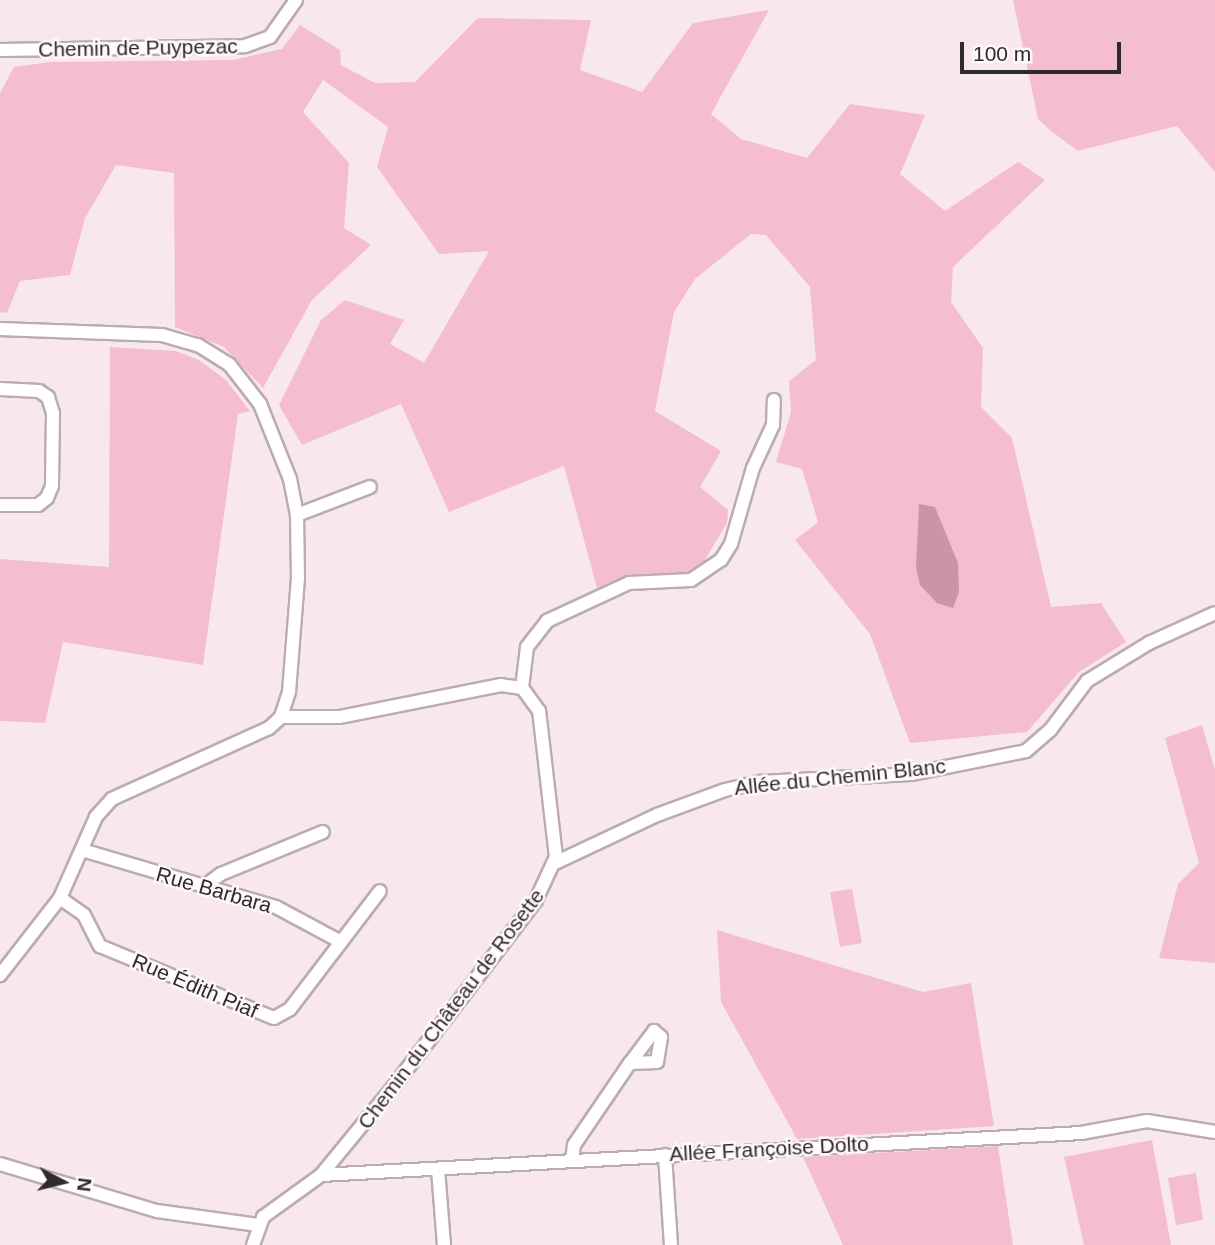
<!DOCTYPE html>
<meta charset="utf-8">
<style>
body{margin:0}
#map{position:relative;width:1215px;height:1245px;overflow:hidden;background:#f8e8ed;font-family:Helvetica,sans-serif}
div>[style]{position:absolute}
.green>*{inset:0;background:#f4bdd1}
.water>*{inset:0;background:#ca95a8}
.roads{filter:drop-shadow(2px 0 #bbacb1) drop-shadow(-2px 0 #bbacb1) drop-shadow(0 2px #bbacb1) drop-shadow(0 -2px #bbacb1)}
.minor>*{height:12px;margin:-6px;padding:0 6px;transform-origin:6px;border-radius:6px;background:#fff}
span{translate:-50% -50%;white-space:nowrap;text-align:center;line-height:1.15;-webkit-text-stroke:5px #fff8fa;paint-order:stroke}
.street-label{font-size:21px;color:#2f2a2b}
.north{position:absolute;left:28px;top:1147px;width:70px;height:70px;-webkit-text-stroke:5px #fff8fa;paint-order:stroke;rotate:97deg;font-size:19px;font-weight:700;line-height:28px;text-align:center;color:#2f2a2b}
.north::after{content:'';display:block;margin:auto;width:24px;height:32px;background:#2f2a2b;clip-path:polygon(50% 0,100% 100%,50% 72%,0 100%)}
.scale{position:absolute;left:960px;top:42px;width:161px;height:32px;box-sizing:border-box;border:4px solid #2f2a2b;border-top:0;padding-left:9px;font-size:21px;line-height:24px;white-space:nowrap;color:#2f2a2b;-webkit-text-stroke:5px #fff8fa;paint-order:stroke}
</style>
<div id="map">
<div class="green">
<i style="clip-path:polygon(1013px 0,1215px 0,1215px 172px,1177px 126px,1078px 151px,1051px 131px,1038px 119px)"></i>
<i style="clip-path:polygon(769px 10px,711px 114px,741px 139px,807px 158px,850px 104px,925px 115px,900px 174px,945px 211px,1018px 162px,1045px 180px,953px 267px,951px 302px,983px 348px,981px 407px,1012px 438px,1051px 607px,1101px 603px,1126px 642px,1079px 672px,1027px 732px,910px 743px,870px 634px,795px 540px,818px 522px,802px 469px,776px 462px,791px 412px,789px 381px,816px 360px,810px 287px,766px 235px,751px 234px,695px 279px,674px 312px,655px 411px,721px 451px,700px 487px,728px 510px,727px 523px,702px 565px,692px 572px,629px 575px,597px 588px,564px 466px,449px 512px,401px 404px,302px 445px,279px 405px,321px 320px,345px 300px,404px 320px,390px 344px,424px 363px,489px 251px,439px 254px,377px 167px,388px 127px,323px 80px,303px 112px,349px 163px,344px 228px,371px 245px,312px 300px,263px 388px,224px 347px,175px 327px,174px 173px,116px 165px,85px 218px,70px 275px,20px 281px,7px 313px,0 312px,0 93px,14px 67px,50px 62px,233px 60px,282px 49px,300px 25px,340px 50px,341px 65px,375px 83px,415px 82px,478px 18px,591px 20px,580px 70px,642px 92px,693px 23px)"></i>
<i style="clip-path:polygon(110px 347px,176px 351px,199px 360px,226px 380px,250px 411px,238px 414px,203px 665px,63px 642px,45px 723px,0 721px,0 559px,109px 567px)"></i>
<i style="clip-path:polygon(1202px 725px,1215px 770px,1215px 963px,1159px 958px,1178px 884px,1199px 863px,1165px 738px)"></i>
<i style="clip-path:polygon(852px 889px,862px 943px,840px 947px,830px 892px)"></i>
<i style="clip-path:polygon(717px 930px,923px 992px,971px 983px,994px 1126px,797px 1139px,721px 1002px)"></i>
<i style="clip-path:polygon(1152px 1140px,1171px 1245px,1084px 1245px,1064px 1157px)"></i>
<i style="clip-path:polygon(998px 1146px,1013px 1245px,843px 1245px,803px 1157px)"></i>
<i style="clip-path:polygon(1196px 1173px,1203px 1220px,1176px 1225px,1168px 1178px)"></i>
</div>
<div class="water">
<i style="clip-path:polygon(919px 504px,935px 507px,958px 563px,959px 592px,953px 608px,937px 603px,920px 585px,916px 568px)"></i>
</div>
<div class="roads">
<div class="minor">
<i style="left:0;top:50px;width:245px;rotate:-0.9deg"></i>
<i style="left:245px;top:46px;width:27px;rotate:-20deg"></i>
<i style="left:270px;top:37px;width:45px;rotate:-54.9deg"></i>
<i style="left:0;top:329px;width:162px;rotate:2.1deg"></i>
<i style="left:162px;top:335px;width:37px;rotate:16deg"></i>
<i style="left:198px;top:345px;width:36px;rotate:32deg"></i>
<i style="left:229px;top:364px;width:51px;rotate:52.2deg"></i>
<i style="left:260px;top:404px;width:81px;rotate:68.2deg"></i>
<i style="left:290px;top:479px;width:37px;rotate:79deg"></i>
<i style="left:297px;top:515px;width:63px;rotate:89.1deg"></i>
<i style="left:298px;top:578px;width:114px;rotate:94.5deg"></i>
<i style="left:289px;top:692px;width:26px;rotate:108deg"></i>
<i style="left:281px;top:717px;width:16px;rotate:137deg"></i>
<i style="left:269px;top:728px;width:172px;rotate:155.7deg"></i>
<i style="left:112px;top:799px;width:24px;rotate:132deg"></i>
<i style="left:96px;top:817px;width:89px;rotate:114deg"></i>
<i style="left:60px;top:898px;width:98px;rotate:127.9deg"></i>
<i style="left:0;top:389px;width:39px;rotate:3deg"></i>
<i style="left:39px;top:391px;width:11px;rotate:34deg"></i>
<i style="left:48px;top:397px;width:17px;rotate:73deg"></i>
<i style="left:53px;top:413px;width:73px;rotate:90.8deg"></i>
<i style="left:52px;top:486px;width:13px;rotate:113deg"></i>
<i style="left:47px;top:498px;width:11px;rotate:142deg"></i>
<i style="left:38px;top:505px;width:38px;rotate:180deg"></i>
<i style="left:297px;top:515px;width:78px;rotate:-21deg"></i>
<i style="left:522px;top:688px;width:41px;rotate:-83deg"></i>
<i style="left:527px;top:647px;width:33px;rotate:-52deg"></i>
<i style="left:547px;top:621px;width:90px;rotate:-24.9deg"></i>
<i style="left:629px;top:583px;width:62px;rotate:-2.8deg"></i>
<i style="left:691px;top:580px;width:36px;rotate:-34deg"></i>
<i style="left:721px;top:560px;width:19px;rotate:-58deg"></i>
<i style="left:731px;top:544px;width:79px;rotate:-73.9deg"></i>
<i style="left:753px;top:468px;width:47px;rotate:-65.1deg"></i>
<i style="left:773px;top:425px;width:25px;rotate:-88deg"></i>
<i style="left:82px;top:850px;width:202px;rotate:16.4deg"></i>
<i style="left:276px;top:907px;width:74px;rotate:28.3deg"></i>
<i style="left:555px;top:863px;width:113px;rotate:-25.2deg"></i>
<i style="left:657px;top:815px;width:72px;rotate:-20.2deg"></i>
<i style="left:725px;top:790px;width:37px;rotate:-13deg"></i>
<i style="left:761px;top:782px;width:150px;rotate:-3.1deg"></i>
<i style="left:911px;top:774px;width:117px;rotate:-11.3deg"></i>
<i style="left:1026px;top:751px;width:33px;rotate:-41deg"></i>
<i style="left:1051px;top:729px;width:60px;rotate:-53.1deg"></i>
<i style="left:1087px;top:681px;width:73px;rotate:-31.5deg"></i>
<i style="left:1149px;top:643px;width:72px;rotate:-24.4deg"></i>
<i style="left:203px;top:887px;width:22px;rotate:-36deg"></i>
<i style="left:221px;top:874px;width:110px;rotate:-22.4deg"></i>
<i style="left:60px;top:898px;width:29px;rotate:35deg"></i>
<i style="left:84px;top:915px;width:35px;rotate:63deg"></i>
<i style="left:100px;top:946px;width:188px;rotate:22.5deg"></i>
<i style="left:274px;top:1018px;width:18px;rotate:-29deg"></i>
<i style="left:290px;top:1009px;width:148px;rotate:-52.7deg"></i>
<i style="left:665px;top:1155px;width:90px;rotate:86.2deg"></i>
<i style="left:572px;top:1161px;width:16px;rotate:-83deg"></i>
<i style="left:574px;top:1145px;width:99px;rotate:-55.7deg"></i>
<i style="left:630px;top:1063px;width:40px;rotate:-53deg"></i>
<i style="left:654px;top:1031px;width:9px;rotate:41deg"></i>
<i style="left:661px;top:1037px;width:25px;rotate:99deg"></i>
<i style="left:657px;top:1062px;width:27px;rotate:178deg"></i>
<i style="left:0;top:1164px;width:164px;rotate:16.7deg"></i>
<i style="left:157px;top:1211px;width:102px;rotate:7.9deg"></i>
<i style="left:438px;top:1169px;width:76px;rotate:85.5deg"></i>
<i style="left:321px;top:1175px;width:761px;rotate:-3.16deg"></i>
<i style="left:1081px;top:1133px;width:67px;rotate:-10.3deg"></i>
<i style="left:1147px;top:1121px;width:69px;rotate:9.2deg"></i>
<i style="left:253px;top:1245px;width:30px;rotate:-70deg"></i>
<i style="left:263px;top:1217px;width:72px;rotate:-35.9deg"></i>
<i style="left:321px;top:1175px;width:115px;rotate:-50.6deg"></i>
<i style="left:394px;top:1086px;width:234px;rotate:-52.6deg"></i>
<i style="left:536px;top:900px;width:47px;rotate:-65.1deg"></i>
<i style="left:556px;top:857px;width:147px;rotate:-96.6deg"></i>
<i style="left:539px;top:711px;width:29px;rotate:-126deg"></i>
<i style="left:522px;top:688px;width:21px;rotate:-172deg"></i>
<i style="left:501px;top:685px;width:165px;rotate:168.8deg"></i>
<i style="left:339px;top:717px;width:58px;rotate:180deg"></i>
</div>
</div>
<div class="street-label">
<span style="left:138px;top:48px;rotate:-1deg">Chemin de Puypezac</span>
<span style="left:840px;top:777px;rotate:-6deg">Allée du Chemin Blanc</span>
<span style="left:214px;top:890px;rotate:16deg">Rue Barbara</span>
<span style="left:195px;top:986px;rotate:23deg">Rue Édith Piaf</span>
<span style="left:451px;top:1009px;rotate:-53deg">Chemin du Château de Rosette</span>
<span style="left:769px;top:1149px;rotate:-3deg">Allée Françoise Dolto</span>
</div>
<div class="north">N</div>
<div class="scale">100 m</div>
</div>
